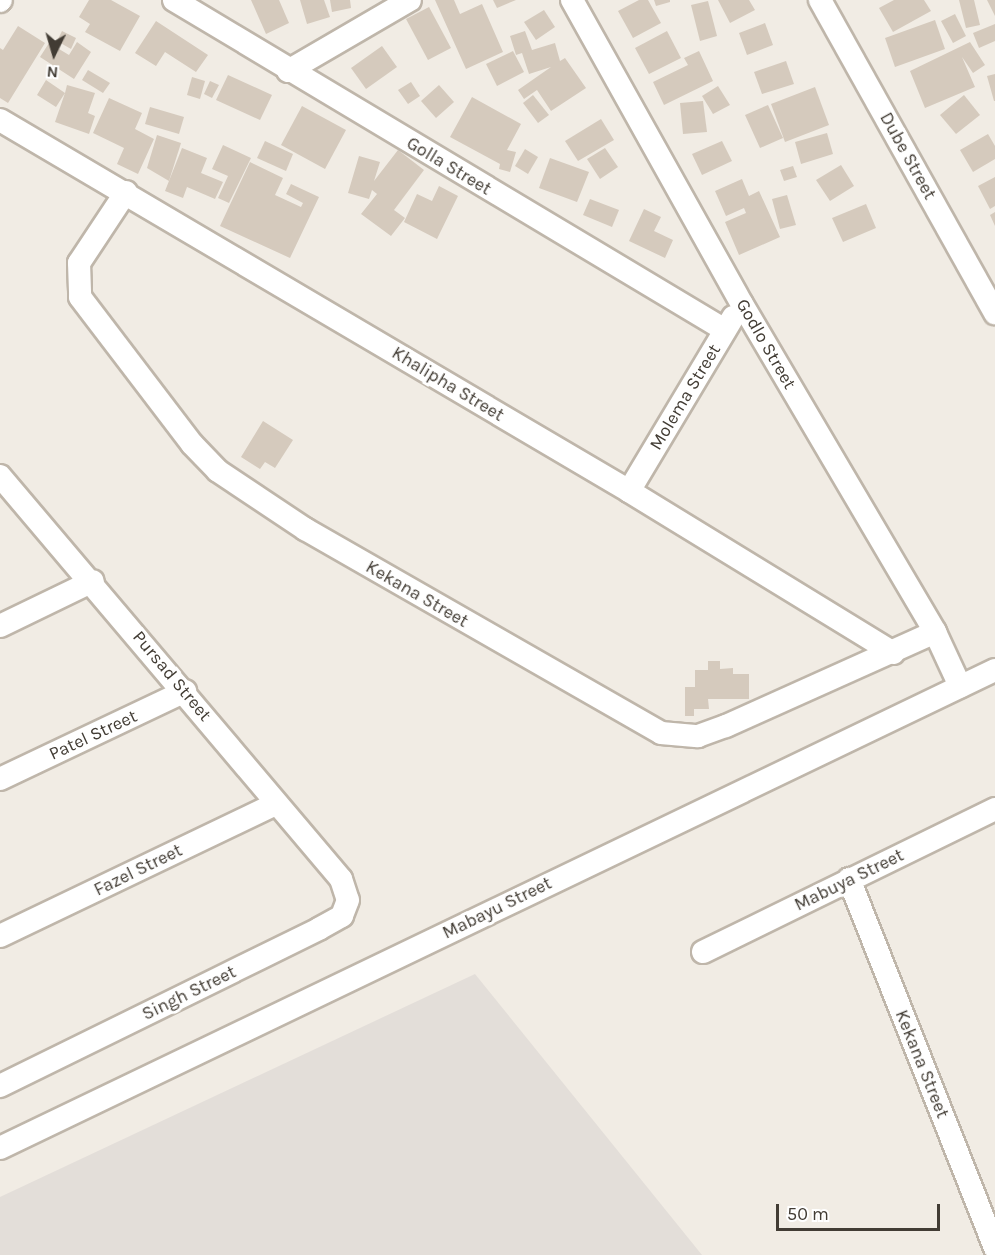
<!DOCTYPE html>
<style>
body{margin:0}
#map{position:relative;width:995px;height:1255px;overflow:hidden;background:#f1ece4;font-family:Karla,sans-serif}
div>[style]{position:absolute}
.industrial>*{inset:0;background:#e3ded9}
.building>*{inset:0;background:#d5cabd}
.roads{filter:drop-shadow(2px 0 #bfb6aa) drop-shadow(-2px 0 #bfb6aa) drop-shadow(0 2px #bfb6aa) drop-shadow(0 -2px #bfb6aa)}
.minor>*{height:22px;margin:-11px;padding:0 11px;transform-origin:11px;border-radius:11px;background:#fff}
span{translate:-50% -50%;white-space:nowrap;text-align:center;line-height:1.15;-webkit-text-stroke:6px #fff;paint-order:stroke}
.street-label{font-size:18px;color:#423c34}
.north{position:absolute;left:24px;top:24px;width:60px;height:60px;-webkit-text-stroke:4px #fff;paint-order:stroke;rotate:185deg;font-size:16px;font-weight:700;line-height:24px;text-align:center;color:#423c34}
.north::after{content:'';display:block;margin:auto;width:21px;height:27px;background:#423c34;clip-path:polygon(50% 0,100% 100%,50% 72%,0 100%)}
.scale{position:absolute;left:776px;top:1204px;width:164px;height:27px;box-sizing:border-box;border:3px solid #423c34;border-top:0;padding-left:8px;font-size:18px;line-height:21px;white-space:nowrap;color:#423c34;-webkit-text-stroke:4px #fff;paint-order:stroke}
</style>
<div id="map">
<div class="industrial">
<i style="clip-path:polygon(475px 974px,702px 1255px,0 1255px,0 1197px)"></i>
</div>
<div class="building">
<i style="clip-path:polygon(89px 0,111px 0,140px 16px,120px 51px,85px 32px,90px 24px,79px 17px)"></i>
<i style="clip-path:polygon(251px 0,279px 0,289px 23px,266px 34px)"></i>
<i style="clip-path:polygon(300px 0,324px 0,330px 17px,307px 24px)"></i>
<i style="clip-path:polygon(330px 0,350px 0,351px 8px,332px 12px)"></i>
<i style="clip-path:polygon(435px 0,454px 0,460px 14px,482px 4px,503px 52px,466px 69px)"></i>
<i style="clip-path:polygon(493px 0,516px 0,497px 8px)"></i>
<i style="clip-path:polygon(639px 0,648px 0,661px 23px,633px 38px,618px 11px)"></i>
<i style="clip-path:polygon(654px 0,670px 0,670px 2px,656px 6px)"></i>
<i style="clip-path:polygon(718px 0,749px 0,755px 10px,730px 23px)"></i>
<i style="clip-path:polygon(894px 0,924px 0,931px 11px,893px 32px,879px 8px)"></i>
<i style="clip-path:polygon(959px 0,974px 0,980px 25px,966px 28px)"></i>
<i style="clip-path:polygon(987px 0,995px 0,995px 16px)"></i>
<i style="clip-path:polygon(708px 1px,717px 36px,700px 41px,691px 5px)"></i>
<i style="clip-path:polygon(429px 7px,451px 48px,428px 60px,406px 19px)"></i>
<i style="clip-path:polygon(544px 10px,555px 27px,536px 40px,524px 22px)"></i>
<i style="clip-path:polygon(955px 14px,966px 36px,953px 43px,941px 21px)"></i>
<i style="clip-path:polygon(935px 20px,945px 49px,895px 67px,885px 38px)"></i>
<i style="clip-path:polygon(156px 21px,208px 55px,196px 72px,165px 52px,156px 66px,135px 53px)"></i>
<i style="clip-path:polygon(765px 23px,773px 45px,747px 55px,739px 33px)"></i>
<i style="clip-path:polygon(995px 24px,995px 41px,979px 48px,973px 33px)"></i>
<i style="clip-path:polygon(18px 26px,45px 43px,8px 103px,0 98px,0 48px,3px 50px)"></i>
<i style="clip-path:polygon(62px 31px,76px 38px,71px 49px,57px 41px)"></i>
<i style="clip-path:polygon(525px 31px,532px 50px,555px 43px,560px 61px,565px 58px,586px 88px,551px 111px,537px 90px,524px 99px,518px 90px,551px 67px,529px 74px,522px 53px,516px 55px,510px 36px)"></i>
<i style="clip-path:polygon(667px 31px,681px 58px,649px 74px,635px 48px)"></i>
<i style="clip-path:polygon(77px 42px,91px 52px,74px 79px,40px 57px,49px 43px,69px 55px)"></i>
<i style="clip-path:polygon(970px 42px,985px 65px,973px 73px,962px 57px,975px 87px,925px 108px,910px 71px)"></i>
<i style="clip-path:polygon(382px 46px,397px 67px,366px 89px,351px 68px)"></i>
<i style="clip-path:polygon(513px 51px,524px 72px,497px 86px,486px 64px)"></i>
<i style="clip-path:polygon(699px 51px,713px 81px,664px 105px,653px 82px,688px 65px,684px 58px)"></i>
<i style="clip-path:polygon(786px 61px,794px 84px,762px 94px,754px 72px)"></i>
<i style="clip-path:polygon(88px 70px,110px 83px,103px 93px,82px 80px)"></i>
<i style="clip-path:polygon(995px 74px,995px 101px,994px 101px,987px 76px)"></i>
<i style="clip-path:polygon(228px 75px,272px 95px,260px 120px,216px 100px)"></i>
<i style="clip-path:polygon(192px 77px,205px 81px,200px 99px,187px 95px)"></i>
<i style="clip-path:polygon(46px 80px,65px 93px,67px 85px,95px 93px,88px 113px,95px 116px,89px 134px,55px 122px,65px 93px,56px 107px,37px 95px)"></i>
<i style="clip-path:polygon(210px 81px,219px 85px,212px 98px,204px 94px)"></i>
<i style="clip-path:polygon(411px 82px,420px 96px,408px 104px,398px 90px)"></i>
<i style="clip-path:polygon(439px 85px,454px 102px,436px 118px,421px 101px)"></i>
<i style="clip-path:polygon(718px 86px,730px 105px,713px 114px,702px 96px)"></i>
<i style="clip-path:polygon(815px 87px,829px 125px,785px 142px,771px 104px)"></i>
<i style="clip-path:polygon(533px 95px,549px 115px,538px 123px,523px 103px)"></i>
<i style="clip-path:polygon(964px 95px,980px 115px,956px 134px,940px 115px)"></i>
<i style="clip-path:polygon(472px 97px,521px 124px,507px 150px,516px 152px,510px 172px,499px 169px,500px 164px,450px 137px)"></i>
<i style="clip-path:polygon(109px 98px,142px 113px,135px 129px,154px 139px,138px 174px,117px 164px,124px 148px,93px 133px)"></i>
<i style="clip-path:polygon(703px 101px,707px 132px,683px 134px,680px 103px)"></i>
<i style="clip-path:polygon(768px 105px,783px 138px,760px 148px,745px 115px)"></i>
<i style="clip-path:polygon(302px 106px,346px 130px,325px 169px,281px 145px)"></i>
<i style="clip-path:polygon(150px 107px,184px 117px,179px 134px,145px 124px)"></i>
<i style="clip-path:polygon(601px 119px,614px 140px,578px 161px,565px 141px)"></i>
<i style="clip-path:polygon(827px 133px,833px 154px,801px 164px,795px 142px)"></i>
<i style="clip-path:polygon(988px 134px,995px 146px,995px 159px,973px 172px,960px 150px)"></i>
<i style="clip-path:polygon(157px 135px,181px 143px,169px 181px,147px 168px)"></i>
<i style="clip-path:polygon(265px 141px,293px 154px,286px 171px,257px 158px)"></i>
<i style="clip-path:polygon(722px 141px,732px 161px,702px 175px,692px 154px)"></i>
<i style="clip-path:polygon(223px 145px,251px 158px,229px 203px,218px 198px,228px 176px,212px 169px)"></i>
<i style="clip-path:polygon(182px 148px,207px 158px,201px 173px,223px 182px,215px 199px,187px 187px,183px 198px,165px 191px)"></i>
<i style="clip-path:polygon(605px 148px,618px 167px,600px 179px,587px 159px)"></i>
<i style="clip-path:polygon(525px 149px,538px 157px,528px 174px,515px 166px)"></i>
<i style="clip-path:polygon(398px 150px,424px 170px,394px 210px,405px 218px,391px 236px,361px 214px,377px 194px,372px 190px,369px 199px,348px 193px,359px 156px,380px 162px,374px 181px)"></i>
<i style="clip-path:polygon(550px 158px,589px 172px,577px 202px,539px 188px)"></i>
<i style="clip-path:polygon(250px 162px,283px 178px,275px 195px,301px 207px,303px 203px,286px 194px,291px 184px,319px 197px,290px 258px,220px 226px)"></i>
<i style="clip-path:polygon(841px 165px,854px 186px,830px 201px,816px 180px)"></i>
<i style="clip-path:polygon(793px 166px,797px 177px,784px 181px,780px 170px)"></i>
<i style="clip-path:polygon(995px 177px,995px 206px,990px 209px,978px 186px)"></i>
<i style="clip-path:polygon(742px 179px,749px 196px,759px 191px,780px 237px,739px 255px,725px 222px,746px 213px,744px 208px,726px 216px,715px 191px)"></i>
<i style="clip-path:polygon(439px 186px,458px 196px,437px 239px,404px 222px,417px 194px,432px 201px)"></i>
<i style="clip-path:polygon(787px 195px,796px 225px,780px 229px,772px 199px)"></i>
<i style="clip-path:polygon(590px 199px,619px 210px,612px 227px,583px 215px)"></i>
<i style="clip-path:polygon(866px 204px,876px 228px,843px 242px,832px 218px)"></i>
<i style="clip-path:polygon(644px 209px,661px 217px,654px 231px,673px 240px,665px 258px,629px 241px)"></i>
<i style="clip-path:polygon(995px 212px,995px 226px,990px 215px)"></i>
<i style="clip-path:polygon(263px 421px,293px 440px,275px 468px,265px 462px,260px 469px,241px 457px)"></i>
<i style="clip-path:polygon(708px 661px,720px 661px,720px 669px,733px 668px,733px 674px,749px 674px,749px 699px,708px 699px,709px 709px,694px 709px,694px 716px,685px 716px,685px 687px,695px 687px,695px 670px,708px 670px)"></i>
</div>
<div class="roads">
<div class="minor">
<i style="left:174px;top:0;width:642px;rotate:30.92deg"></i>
<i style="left:572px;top:0;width:348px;rotate:60.8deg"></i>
<i style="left:742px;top:304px;width:381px;rotate:59.5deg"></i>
<i style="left:935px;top:632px;width:60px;rotate:65.2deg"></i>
<i style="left:820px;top:0;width:359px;rotate:60.8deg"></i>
<i style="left:0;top:1px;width:1px;rotate:-45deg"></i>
<i style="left:288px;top:71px;width:141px;rotate:-30.2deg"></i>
<i style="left:0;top:120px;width:730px;rotate:30.53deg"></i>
<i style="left:629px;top:491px;width:310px;rotate:31.5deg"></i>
<i style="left:126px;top:192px;width:85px;rotate:123.5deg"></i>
<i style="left:79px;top:263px;width:34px;rotate:88deg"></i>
<i style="left:80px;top:297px;width:185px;rotate:52.7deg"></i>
<i style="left:192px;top:444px;width:37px;rotate:46deg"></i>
<i style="left:218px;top:471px;width:105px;rotate:33.7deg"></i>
<i style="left:305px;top:529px;width:410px;rotate:29.8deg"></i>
<i style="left:661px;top:733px;width:37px;rotate:5deg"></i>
<i style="left:698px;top:736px;width:30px;rotate:-20deg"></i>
<i style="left:726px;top:726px;width:229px;rotate:-24.2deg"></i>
<i style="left:0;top:476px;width:528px;rotate:49.76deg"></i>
<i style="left:341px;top:879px;width:22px;rotate:72deg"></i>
<i style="left:348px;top:900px;width:17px;rotate:111deg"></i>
<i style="left:342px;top:916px;width:26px;rotate:151deg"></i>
<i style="left:319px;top:929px;width:356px;rotate:153.8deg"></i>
<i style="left:629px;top:491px;width:203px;rotate:-59.1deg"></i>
<i style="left:0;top:626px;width:103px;rotate:-25.8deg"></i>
<i style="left:0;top:779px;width:205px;rotate:-25.4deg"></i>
<i style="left:849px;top:879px;width:397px;rotate:68.4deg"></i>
<i style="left:0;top:936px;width:306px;rotate:-25.6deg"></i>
<i style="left:703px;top:952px;width:325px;rotate:-26.1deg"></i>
<i style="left:0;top:1148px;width:1104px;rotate:-25.66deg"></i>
</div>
</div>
<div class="street-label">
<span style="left:908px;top:156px;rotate:61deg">Dube Street</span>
<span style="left:449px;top:166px;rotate:31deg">Golla Street</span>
<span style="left:766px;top:344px;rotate:60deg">Godlo Street</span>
<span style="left:448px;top:384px;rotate:31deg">Khalipha Street</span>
<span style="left:685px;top:397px;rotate:-59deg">Molema Street</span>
<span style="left:417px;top:594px;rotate:30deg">Kekana Street</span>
<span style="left:172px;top:676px;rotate:50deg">Pursad Street</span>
<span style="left:93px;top:735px;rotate:-25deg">Patel Street</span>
<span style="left:138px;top:870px;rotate:-26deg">Fazel Street</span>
<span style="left:849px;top:880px;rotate:-26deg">Mabuya Street</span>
<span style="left:497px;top:908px;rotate:-26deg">Mabayu Street</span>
<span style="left:189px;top:993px;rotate:-26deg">Singh Street</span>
<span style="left:922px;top:1064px;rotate:68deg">Kekana Street</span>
</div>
<div class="north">N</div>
<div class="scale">50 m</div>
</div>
